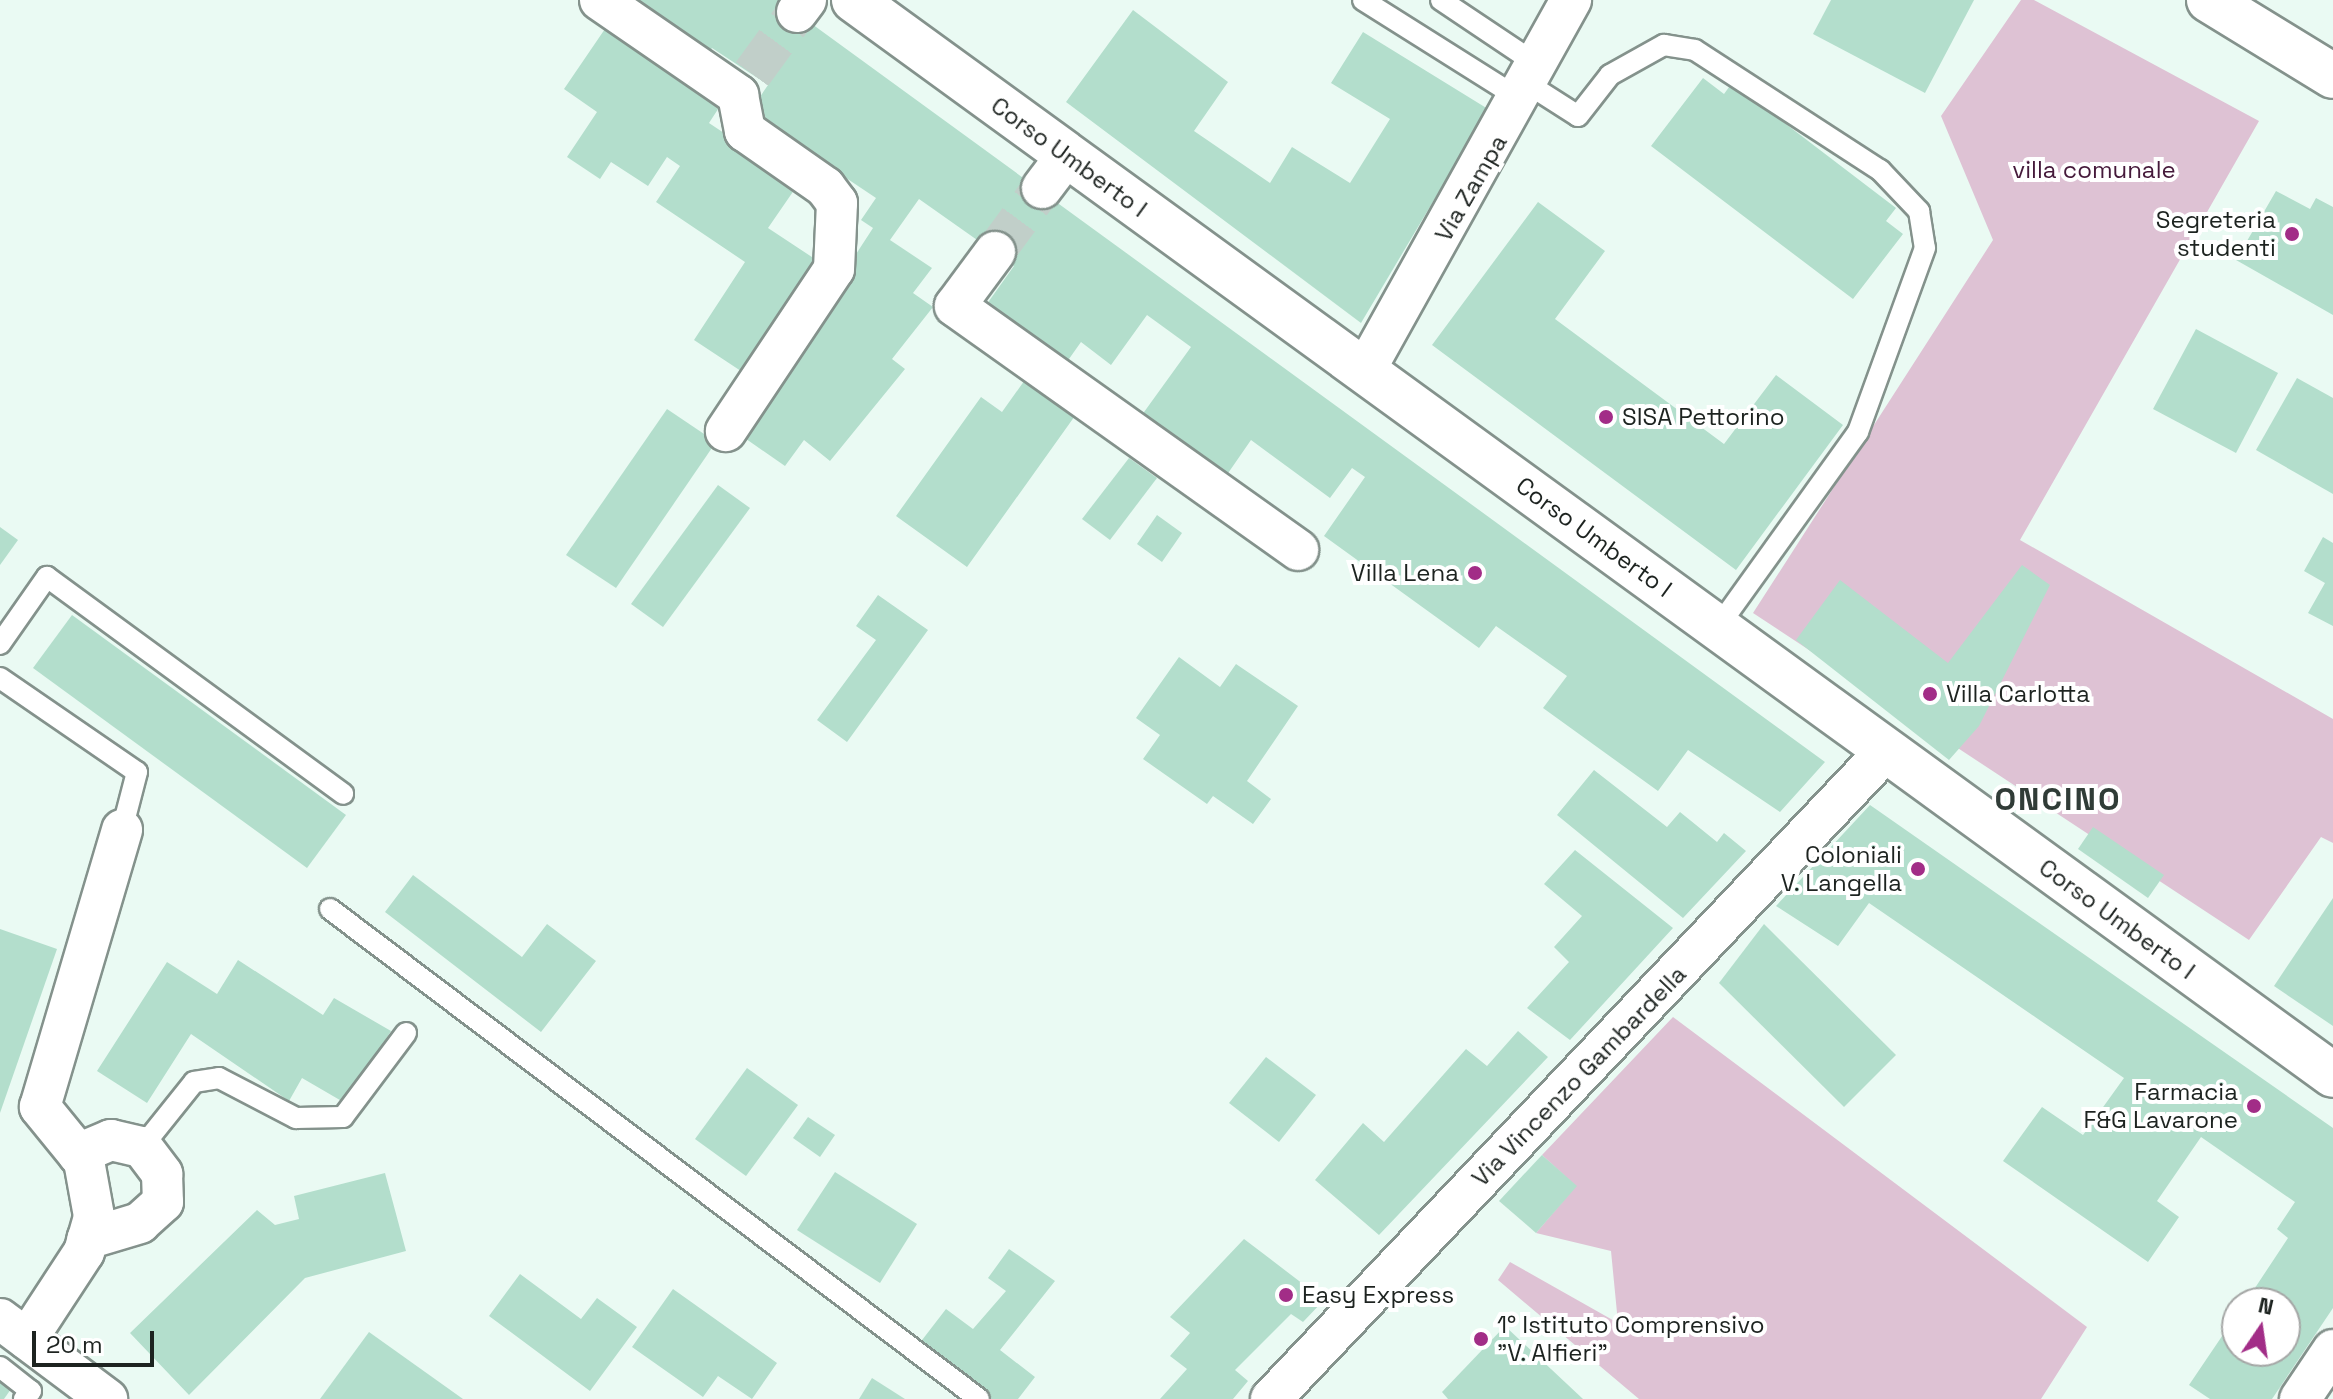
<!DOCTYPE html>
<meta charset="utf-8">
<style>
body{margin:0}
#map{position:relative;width:2333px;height:1399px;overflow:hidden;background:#eafaf3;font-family:"Space Grotesk",sans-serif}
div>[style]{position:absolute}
.green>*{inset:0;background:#dec2d4}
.building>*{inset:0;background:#b3decc}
.minor-tunnel>*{height:40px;margin-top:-20px;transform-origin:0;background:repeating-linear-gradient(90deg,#c1cfc9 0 40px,transparent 0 60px)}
.roads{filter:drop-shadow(2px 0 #84928c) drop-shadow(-2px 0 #84928c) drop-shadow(0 2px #84928c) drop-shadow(0 -2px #84928c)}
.service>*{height:20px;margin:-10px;padding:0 10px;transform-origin:10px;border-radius:10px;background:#fff}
.minor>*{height:40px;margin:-20px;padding:0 20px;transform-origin:20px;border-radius:20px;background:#fff}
.tertiary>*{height:44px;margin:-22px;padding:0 22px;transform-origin:22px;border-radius:22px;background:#fff}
.primary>*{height:44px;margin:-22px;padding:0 22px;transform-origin:22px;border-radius:22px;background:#fff}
.dots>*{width:22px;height:22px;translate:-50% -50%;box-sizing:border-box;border:4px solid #fff;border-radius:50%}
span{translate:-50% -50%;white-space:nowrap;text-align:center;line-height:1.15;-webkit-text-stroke:8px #fff;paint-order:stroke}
.street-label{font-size:24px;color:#1d2320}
.park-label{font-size:24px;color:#45193a}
.poi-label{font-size:24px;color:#1d2320}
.right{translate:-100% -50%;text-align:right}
.left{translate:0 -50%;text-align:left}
.district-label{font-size:32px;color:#303c37;font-weight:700;letter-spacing:2px}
.north{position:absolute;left:2221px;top:1287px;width:80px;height:80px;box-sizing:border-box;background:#fff;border:2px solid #a5a7a6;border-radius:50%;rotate:13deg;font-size:22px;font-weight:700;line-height:32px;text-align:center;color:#1d2320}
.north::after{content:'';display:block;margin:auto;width:28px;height:36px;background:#a22d87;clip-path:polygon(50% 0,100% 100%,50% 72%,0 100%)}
.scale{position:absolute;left:32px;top:1331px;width:122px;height:36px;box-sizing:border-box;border:4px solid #1d2320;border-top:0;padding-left:10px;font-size:24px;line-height:28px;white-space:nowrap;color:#1d2320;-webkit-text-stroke:6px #fff;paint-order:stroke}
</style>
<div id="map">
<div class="green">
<i style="clip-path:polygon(2021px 0,2034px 0,2259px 121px,2020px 540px,2333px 719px,2333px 843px,2321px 837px,2249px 940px,1753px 613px,1993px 240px,1941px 116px)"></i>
<i style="clip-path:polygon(1673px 1017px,2087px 1327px,2041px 1399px,1639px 1399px,1498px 1280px,1510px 1262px,1618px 1323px,1611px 1251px,1536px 1233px,1576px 1186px,1542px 1155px)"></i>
</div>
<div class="building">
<i style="clip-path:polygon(619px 0,779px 0,1825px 762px,1780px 812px,1688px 750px,1658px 791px,1543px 708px,1567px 676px,1496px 626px,1479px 648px,1324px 536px,1365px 477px,1352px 468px,1330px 498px,1251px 440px,1224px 479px,1139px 419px,1191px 347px,1147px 315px,1111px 365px,1081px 342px,1064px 366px,984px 308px,1014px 266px,919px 199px,890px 240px,932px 268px,913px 293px,933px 307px,892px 359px,905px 369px,830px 461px,804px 440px,785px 466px,739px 434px,873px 228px,861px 220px,876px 198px,749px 113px,768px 85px,712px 48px,702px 62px)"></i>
<i style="clip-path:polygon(1831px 0,1974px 0,1925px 93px,1813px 34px)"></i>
<i style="clip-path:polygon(1133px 10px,1228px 82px,1194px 131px,1270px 183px,1292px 147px,1350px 183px,1390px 119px,1331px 83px,1363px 32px,1488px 109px,1361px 323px,1066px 102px)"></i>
<i style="clip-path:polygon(609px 23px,724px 100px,709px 123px,799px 183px,768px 228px,824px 265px,750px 377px,694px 340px,745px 262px,656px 202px,680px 166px,667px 157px,648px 186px,611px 162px,600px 179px,567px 157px,597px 112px,564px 89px)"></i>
<i style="clip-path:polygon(1703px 78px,1724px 94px,1732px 83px,1896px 208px,1886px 221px,1903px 234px,1853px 299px,1651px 146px)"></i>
<i style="clip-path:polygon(2276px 191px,2310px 209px,2316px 198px,2333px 207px,2333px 315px,2236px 260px)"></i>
<i style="clip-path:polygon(1538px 202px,1605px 251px,1555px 319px,1724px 444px,1776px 375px,1843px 425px,1736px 570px,1432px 345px)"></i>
<i style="clip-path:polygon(2196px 329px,2278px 373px,2236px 453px,2153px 409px)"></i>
<i style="clip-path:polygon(1027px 377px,1077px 413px,967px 567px,896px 516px,981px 397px,1002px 412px)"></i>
<i style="clip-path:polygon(2297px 378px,2333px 398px,2333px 494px,2256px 450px)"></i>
<i style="clip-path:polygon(667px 409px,716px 442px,616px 588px,566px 555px)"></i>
<i style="clip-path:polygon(1129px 458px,1157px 478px,1110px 540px,1082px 519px)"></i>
<i style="clip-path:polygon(718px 485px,750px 508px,663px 627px,631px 604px)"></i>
<i style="clip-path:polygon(1157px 515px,1182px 533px,1162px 562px,1137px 544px)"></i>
<i style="clip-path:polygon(0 527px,18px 540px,0 565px)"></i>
<i style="clip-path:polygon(2323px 537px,2333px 543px,2333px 626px,2308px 613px,2325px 583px,2304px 571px)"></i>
<i style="clip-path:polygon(2022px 565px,2050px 585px,1979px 726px,1949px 760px,1796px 640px,1840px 580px,1948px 663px)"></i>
<i style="clip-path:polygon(878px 595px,928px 630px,847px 742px,817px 720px,876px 640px,856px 626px)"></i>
<i style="clip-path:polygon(72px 615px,346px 815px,307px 868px,33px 668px)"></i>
<i style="clip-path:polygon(1179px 657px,1220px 687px,1236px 664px,1298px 706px,1247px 781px,1271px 799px,1253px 824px,1213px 796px,1207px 804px,1143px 759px,1160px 735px,1136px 718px)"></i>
<i style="clip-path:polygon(1594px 770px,1667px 827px,1680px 812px,1717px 842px,1724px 833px,1746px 851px,1683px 918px,1557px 815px)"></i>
<i style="clip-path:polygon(1870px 805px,2333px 1128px,2333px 1308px,2272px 1399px,2210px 1399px,2189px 1385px,2237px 1314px,2237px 1351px,2285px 1351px,2285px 1303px,2245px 1303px,2288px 1238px,2277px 1229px,2295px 1202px,2201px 1137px,2157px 1201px,2179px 1217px,2148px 1262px,2003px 1161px,2042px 1107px,2083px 1135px,2124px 1078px,1869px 903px,1838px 946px,1776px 906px)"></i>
<i style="clip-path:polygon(2093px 827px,2164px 875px,2148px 898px,2078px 849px)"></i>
<i style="clip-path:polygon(1575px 850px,1673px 928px,1570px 1040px,1527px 1008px,1569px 962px,1554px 947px,1582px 916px,1544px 884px)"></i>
<i style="clip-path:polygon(413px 875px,522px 957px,547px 924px,596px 961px,541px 1032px,385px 912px)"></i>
<i style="clip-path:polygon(2333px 898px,2333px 1026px,2274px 986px)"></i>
<i style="clip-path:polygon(1764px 924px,1896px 1055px,1844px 1107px,1719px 983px)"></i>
<i style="clip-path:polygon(0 929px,57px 949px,0 1113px)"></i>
<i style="clip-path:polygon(238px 960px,323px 1015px,334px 998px,391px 1031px,345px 1103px,302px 1078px,289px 1101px,191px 1034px,147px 1103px,97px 1071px,167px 962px,217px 994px)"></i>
<i style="clip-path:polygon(1518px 1031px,1548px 1057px,1379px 1235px,1315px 1180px,1363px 1123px,1384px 1142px,1466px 1049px,1487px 1066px)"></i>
<i style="clip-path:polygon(1266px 1057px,1316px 1095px,1279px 1142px,1229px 1103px)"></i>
<i style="clip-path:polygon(747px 1068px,798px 1105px,746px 1176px,695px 1139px)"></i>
<i style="clip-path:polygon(808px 1117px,835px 1135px,820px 1157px,793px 1138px)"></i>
<i style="clip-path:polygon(1542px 1155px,1577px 1186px,1536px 1233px,1499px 1201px)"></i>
<i style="clip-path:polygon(835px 1172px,917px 1224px,880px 1283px,797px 1230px)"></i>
<i style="clip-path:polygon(385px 1173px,406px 1251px,305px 1278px,189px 1395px,130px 1333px,257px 1210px,275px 1225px,299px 1219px,294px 1196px)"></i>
<i style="clip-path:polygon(1244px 1239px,1324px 1300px,1303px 1322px,1291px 1314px,1235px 1370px,1248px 1381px,1233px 1399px,1160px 1399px,1187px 1369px,1170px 1356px,1190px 1333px,1170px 1317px)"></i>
<i style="clip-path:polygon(1009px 1249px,1055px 1281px,1000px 1350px,1035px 1377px,1018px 1399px,992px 1399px,919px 1344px,946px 1309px,973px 1329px,1006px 1291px,988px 1278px)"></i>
<i style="clip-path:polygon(520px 1274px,581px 1319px,597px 1298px,637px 1327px,590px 1391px,489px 1316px)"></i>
<i style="clip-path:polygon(673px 1289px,777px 1363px,752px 1399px,718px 1376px,703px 1397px,632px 1347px)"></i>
<i style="clip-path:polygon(1505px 1326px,1583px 1399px,1448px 1399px,1442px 1392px)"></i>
<i style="clip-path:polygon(369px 1332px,463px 1399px,320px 1399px)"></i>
<i style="clip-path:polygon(872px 1378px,905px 1399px,859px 1399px)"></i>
<i style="clip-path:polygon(0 1380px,11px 1389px,4px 1399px,0 1399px)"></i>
</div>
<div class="minor-tunnel">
<i style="left:752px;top:74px;width:77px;rotate:-54deg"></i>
<i style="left:995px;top:252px;width:79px;rotate:-53.7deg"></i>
</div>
<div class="roads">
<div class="service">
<i style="left:1363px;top:0;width:186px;rotate:32.2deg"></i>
<i style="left:1441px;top:0;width:117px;rotate:33.8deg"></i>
<i style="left:1528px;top:84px;width:59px;rotate:32.6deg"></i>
<i style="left:1578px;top:116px;width:52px;rotate:-52deg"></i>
<i style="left:1610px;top:75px;width:62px;rotate:-29.1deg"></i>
<i style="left:1664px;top:45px;width:31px;rotate:9deg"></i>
<i style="left:1695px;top:50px;width:221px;rotate:33deg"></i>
<i style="left:1880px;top:170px;width:57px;rotate:46.4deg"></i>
<i style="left:1919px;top:211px;width:37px;rotate:81deg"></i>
<i style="left:1925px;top:248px;width:196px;rotate:110deg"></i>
<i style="left:1858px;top:432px;width:240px;rotate:125.7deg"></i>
<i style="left:0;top:644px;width:82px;rotate:-55deg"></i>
<i style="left:47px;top:577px;width:367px;rotate:36.2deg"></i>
<i style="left:0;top:678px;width:166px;rotate:34.5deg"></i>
<i style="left:137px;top:772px;width:60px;rotate:104.5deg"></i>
<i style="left:330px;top:909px;width:813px;rotate:37.05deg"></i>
<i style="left:142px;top:1147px;width:83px;rotate:-51.3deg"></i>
<i style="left:194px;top:1082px;width:25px;rotate:-9deg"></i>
<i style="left:219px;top:1078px;width:87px;rotate:27.5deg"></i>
<i style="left:296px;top:1118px;width:47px;rotate:-1.2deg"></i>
<i style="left:343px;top:1117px;width:105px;rotate:-53.1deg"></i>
<i style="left:0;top:1367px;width:39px;rotate:38deg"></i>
<i style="left:31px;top:1391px;width:11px;rotate:131deg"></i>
</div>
<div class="minor">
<i style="left:600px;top:0;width:168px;rotate:34.5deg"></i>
<i style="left:738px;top:95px;width:37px;rotate:79deg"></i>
<i style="left:745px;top:131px;width:98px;rotate:35deg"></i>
<i style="left:825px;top:187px;width:20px;rotate:53deg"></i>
<i style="left:837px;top:203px;width:66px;rotate:92.6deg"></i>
<i style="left:834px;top:269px;width:195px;rotate:123.7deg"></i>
<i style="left:797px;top:12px;width:15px;rotate:-53deg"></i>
<i style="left:1042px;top:188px;width:41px;rotate:-52.9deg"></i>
<i style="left:995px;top:252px;width:67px;rotate:126.5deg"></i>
<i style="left:955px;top:306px;width:421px;rotate:35.4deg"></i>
<i style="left:1364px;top:372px;width:426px;rotate:-60.9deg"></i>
<i style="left:78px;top:1154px;width:36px;rotate:-23deg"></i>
<i style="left:111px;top:1140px;width:32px;rotate:13deg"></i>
<i style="left:142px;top:1147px;width:34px;rotate:53deg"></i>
<i style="left:162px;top:1174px;width:28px;rotate:88deg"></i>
<i style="left:163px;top:1202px;width:31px;rotate:138deg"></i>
<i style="left:140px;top:1223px;width:55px;rotate:163.2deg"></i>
<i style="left:0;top:1319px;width:134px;rotate:36.8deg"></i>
<i style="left:27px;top:1339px;width:104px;rotate:-56.8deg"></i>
<i style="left:84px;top:1252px;width:37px;rotate:-74deg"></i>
<i style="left:94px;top:1216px;width:56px;rotate:-100.3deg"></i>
<i style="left:84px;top:1161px;width:70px;rotate:-129.2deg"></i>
<i style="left:40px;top:1107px;width:289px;rotate:-73.5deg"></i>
<i style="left:1271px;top:1399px;width:892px;rotate:-46.5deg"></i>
<i style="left:2300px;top:1399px;width:59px;rotate:-56deg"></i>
</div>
<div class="tertiary">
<i style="left:854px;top:0;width:1828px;rotate:36.01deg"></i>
</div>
<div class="primary">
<i style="left:2209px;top:0;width:145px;rotate:31.5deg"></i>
</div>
</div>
<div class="dots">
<i style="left:2292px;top:234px;background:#a22d87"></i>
<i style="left:1606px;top:417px;background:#a22d87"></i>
<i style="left:1475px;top:573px;background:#a22d87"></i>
<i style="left:1930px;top:694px;background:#a22d87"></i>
<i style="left:1918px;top:869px;background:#a22d87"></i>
<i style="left:2254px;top:1106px;background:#a22d87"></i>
<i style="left:1286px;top:1295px;background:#a22d87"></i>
<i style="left:1481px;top:1339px;background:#a22d87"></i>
</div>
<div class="street-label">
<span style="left:1069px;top:157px;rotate:36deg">Corso Umberto I</span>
<span style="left:1471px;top:188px;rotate:-60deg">Via Zampa</span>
<span style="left:1594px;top:537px;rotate:36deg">Corso Umberto I</span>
<span style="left:2117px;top:919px;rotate:36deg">Corso Umberto I</span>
<span style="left:1579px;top:1076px;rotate:-46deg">Via Vincenzo Gambardella</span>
</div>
<div class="park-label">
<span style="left:2094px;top:170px">villa comunale</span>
</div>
<div class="poi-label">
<span class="right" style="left:2276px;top:234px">Segreteria<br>studenti</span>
<span class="left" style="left:1622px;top:417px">SISA Pettorino</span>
<span class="right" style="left:1459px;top:573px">Villa Lena</span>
<span class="left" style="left:1946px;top:694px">Villa Carlotta</span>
<span class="right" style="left:1902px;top:869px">Coloniali<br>V. Langella</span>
<span class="right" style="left:2238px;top:1106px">Farmacia<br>F&amp;G Lavarone</span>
<span class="left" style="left:1302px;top:1295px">Easy Express</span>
<span class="left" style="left:1497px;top:1339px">1° Istituto Comprensivo<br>"V. Alfieri"</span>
</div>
<div class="district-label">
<span style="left:2058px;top:799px">ONCINO</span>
</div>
<div class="north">N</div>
<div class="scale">20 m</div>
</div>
